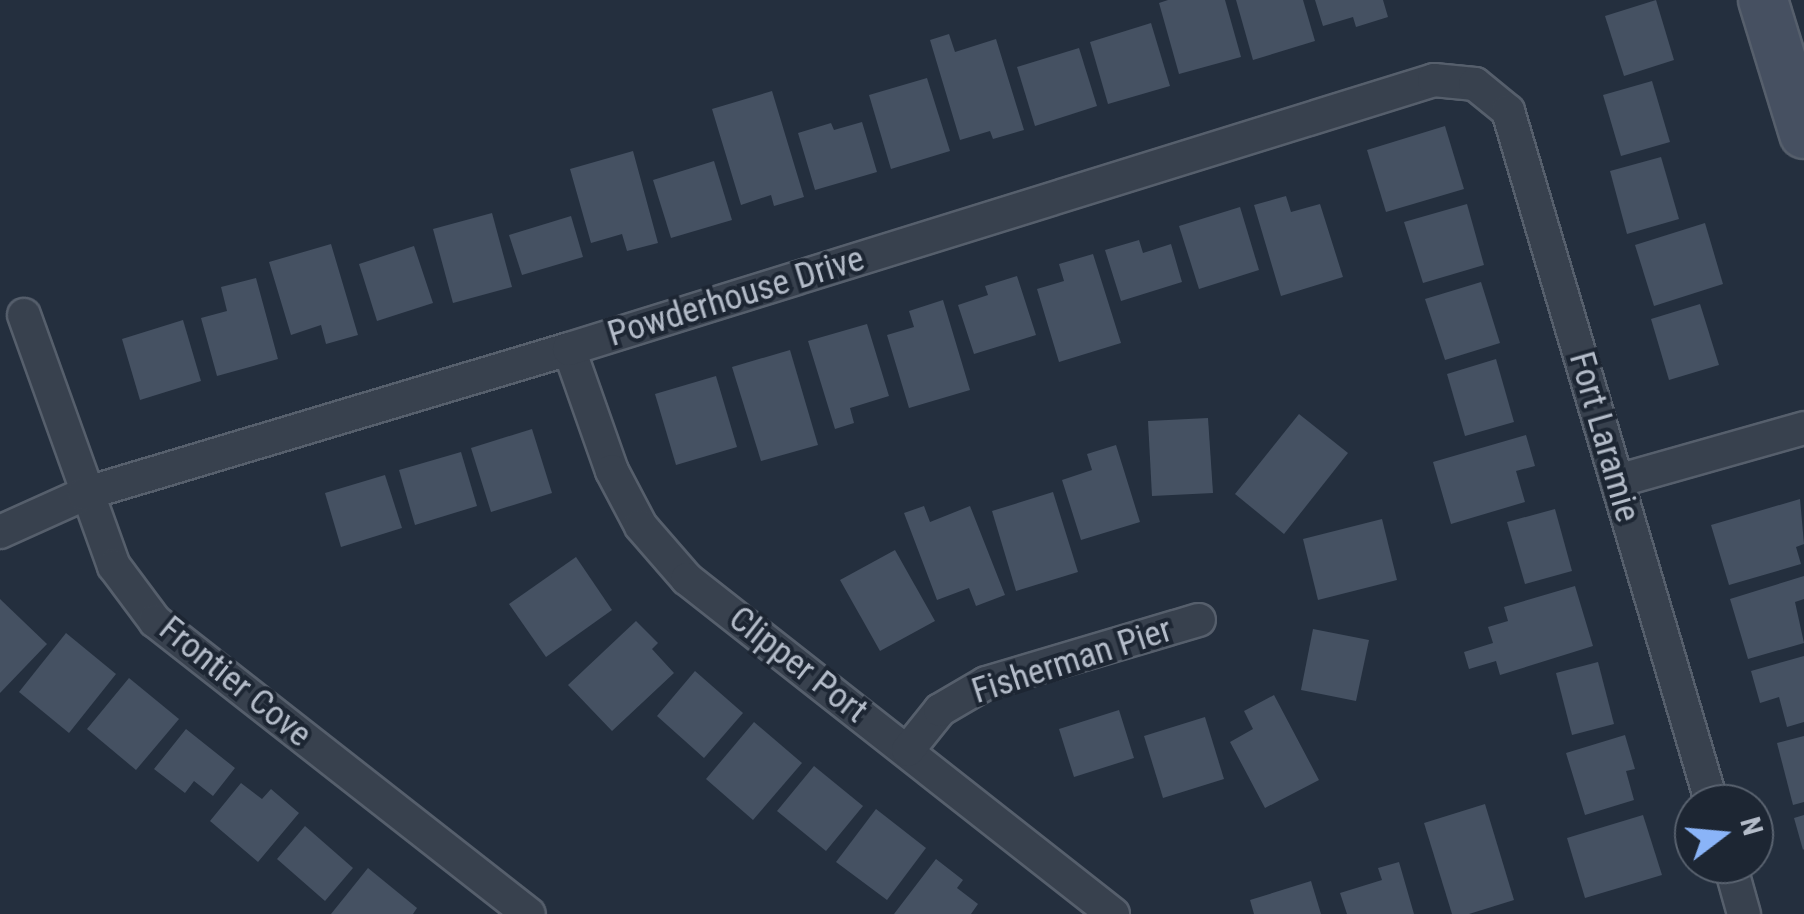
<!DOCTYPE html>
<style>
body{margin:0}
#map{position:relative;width:1804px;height:914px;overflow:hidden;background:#242f3e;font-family:"Roboto Condensed",sans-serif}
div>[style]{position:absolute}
.building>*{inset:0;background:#455162}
.roads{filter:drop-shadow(2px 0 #565f6c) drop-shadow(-2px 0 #565f6c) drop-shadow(0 2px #565f6c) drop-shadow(0 -2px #565f6c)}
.street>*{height:32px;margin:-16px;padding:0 16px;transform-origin:16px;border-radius:16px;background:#38414e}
.secondary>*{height:48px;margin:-24px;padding:0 24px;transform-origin:24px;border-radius:24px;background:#465061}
span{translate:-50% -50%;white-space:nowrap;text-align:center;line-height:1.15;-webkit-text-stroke:8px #1d2633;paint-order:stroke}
.street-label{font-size:35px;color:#b4bcc9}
.north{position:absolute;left:1674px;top:784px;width:100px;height:100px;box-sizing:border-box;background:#1d2633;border:2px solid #59626f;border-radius:50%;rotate:74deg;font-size:28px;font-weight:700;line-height:40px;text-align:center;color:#b4bcc9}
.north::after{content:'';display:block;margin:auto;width:35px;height:45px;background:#8ab4f8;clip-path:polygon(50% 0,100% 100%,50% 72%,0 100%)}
</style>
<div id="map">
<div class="building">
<i style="clip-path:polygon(1168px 0,1225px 0,1241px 57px,1179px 74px,1159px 3px)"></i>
<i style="clip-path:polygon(1236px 0,1303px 0,1315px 41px,1253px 60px)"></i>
<i style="clip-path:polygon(1315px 0,1383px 0,1388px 17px,1356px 27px,1353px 17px,1323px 26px)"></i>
<i style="clip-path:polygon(1656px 0,1674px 60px,1624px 76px,1605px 16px)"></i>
<i style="clip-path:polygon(1151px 23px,1170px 86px,1108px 104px,1090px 42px)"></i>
<i style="clip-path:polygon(949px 34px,955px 52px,996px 39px,1024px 130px,993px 139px,990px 131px,960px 140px,930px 40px)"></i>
<i style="clip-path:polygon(1079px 48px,1097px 106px,1035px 126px,1017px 67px)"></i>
<i style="clip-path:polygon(927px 78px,950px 151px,891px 169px,869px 95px)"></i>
<i style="clip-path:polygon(1652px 81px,1670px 142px,1621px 156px,1603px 95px)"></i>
<i style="clip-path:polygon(772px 91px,804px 197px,774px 206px,771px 195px,741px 205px,712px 109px)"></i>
<i style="clip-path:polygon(862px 122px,877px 172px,815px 190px,798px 133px,831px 123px,834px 130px)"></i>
<i style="clip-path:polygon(1445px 126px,1464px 189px,1386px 212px,1367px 150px)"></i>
<i style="clip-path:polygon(633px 151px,658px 243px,627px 251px,622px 234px,591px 243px,570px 169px)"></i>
<i style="clip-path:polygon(1661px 157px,1679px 219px,1627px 234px,1610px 171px)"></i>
<i style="clip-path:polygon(714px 161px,732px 220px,671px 238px,653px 180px)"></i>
<i style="clip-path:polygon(1286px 196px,1291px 212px,1320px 204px,1343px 277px,1281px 296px,1254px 205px)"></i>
<i style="clip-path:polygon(1467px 204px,1484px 265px,1423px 283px,1404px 222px)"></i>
<i style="clip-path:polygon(1240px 207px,1259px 270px,1199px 289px,1179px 226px)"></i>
<i style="clip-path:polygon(492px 213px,512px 287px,453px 303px,433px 229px)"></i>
<i style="clip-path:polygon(571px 216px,583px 257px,522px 275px,509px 235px)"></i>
<i style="clip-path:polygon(1705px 223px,1723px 284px,1654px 306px,1635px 245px)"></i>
<i style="clip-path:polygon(1139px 240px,1143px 253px,1171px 244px,1182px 282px,1121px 301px,1105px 250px)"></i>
<i style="clip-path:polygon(331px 244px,358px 335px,326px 344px,321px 325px,291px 335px,269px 262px)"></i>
<i style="clip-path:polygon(414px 246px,433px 303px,377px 321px,359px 264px)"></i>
<i style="clip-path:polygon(1093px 254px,1121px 343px,1059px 362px,1037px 289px,1064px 281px,1059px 264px)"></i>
<i style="clip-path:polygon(1017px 276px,1036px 335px,974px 354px,958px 305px,988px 295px,985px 286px)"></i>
<i style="clip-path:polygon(256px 278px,278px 359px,217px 376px,201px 318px,227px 311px,221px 287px)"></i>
<i style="clip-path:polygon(1481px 282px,1500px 343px,1445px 360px,1425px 299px)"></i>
<i style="clip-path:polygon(943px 300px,970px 390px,909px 408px,887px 335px,914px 327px,909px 311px)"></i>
<i style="clip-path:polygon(1700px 304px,1719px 365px,1669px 380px,1651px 319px)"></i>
<i style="clip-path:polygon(183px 320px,201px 381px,140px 400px,122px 339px)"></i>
<i style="clip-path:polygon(867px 324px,889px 396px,850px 408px,854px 423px,835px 429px,808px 341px)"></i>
<i style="clip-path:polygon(790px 350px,818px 445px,761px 461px,732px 367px)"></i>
<i style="clip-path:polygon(1496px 359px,1514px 422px,1465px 436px,1447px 374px)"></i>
<i style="clip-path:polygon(716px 376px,737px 447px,676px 465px,655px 394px)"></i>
<i style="clip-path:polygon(1299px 414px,1348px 453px,1284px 534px,1235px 494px)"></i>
<i style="clip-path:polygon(1208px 418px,1213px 493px,1152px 496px,1148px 421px)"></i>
<i style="clip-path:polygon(532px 429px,552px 493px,491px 512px,471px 448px)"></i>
<i style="clip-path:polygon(1526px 435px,1535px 466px,1516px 471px,1525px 502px,1451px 524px,1433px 462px)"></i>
<i style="clip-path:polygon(1116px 445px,1140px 522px,1081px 540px,1062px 480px,1092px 470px,1087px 454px)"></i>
<i style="clip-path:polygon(461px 452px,477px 506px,415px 525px,399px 470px)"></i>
<i style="clip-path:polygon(385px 475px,402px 528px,341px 547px,325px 493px)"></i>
<i style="clip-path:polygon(1053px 492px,1078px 572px,1016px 591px,992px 511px)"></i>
<i style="clip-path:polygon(1800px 499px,1804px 544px,1796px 547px,1801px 564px,1729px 585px,1711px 525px)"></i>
<i style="clip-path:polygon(924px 506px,930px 522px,970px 506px,1005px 595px,976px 606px,969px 588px,937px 600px,904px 513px)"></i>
<i style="clip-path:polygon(1555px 509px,1572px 571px,1525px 584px,1507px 522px)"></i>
<i style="clip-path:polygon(1382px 519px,1397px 580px,1318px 600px,1303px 539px)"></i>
<i style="clip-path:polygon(895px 550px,935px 621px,880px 651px,840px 580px)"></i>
<i style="clip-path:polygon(576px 557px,612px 610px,546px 657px,509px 604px)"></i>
<i style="clip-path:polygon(1804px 576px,1804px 599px,1795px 602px,1804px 643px,1748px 659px,1730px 599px)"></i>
<i style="clip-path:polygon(1575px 586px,1593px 646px,1500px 675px,1496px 661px,1469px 669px,1464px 652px,1493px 643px,1488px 627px,1508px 621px,1504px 607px)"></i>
<i style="clip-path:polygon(0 599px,47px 644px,0 693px)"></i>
<i style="clip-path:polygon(636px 621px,658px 643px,652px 649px,674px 673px,612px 731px,568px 685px)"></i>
<i style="clip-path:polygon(1313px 629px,1369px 640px,1356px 701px,1301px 690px)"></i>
<i style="clip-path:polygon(66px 633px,116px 674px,69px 733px,19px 692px)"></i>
<i style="clip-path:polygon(1804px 656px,1804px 722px,1787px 727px,1779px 697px,1760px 703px,1751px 671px)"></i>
<i style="clip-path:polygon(1598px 662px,1614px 724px,1572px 735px,1556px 673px)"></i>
<i style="clip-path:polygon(695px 671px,743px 713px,704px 758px,657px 716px)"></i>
<i style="clip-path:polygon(129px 678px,179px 719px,136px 770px,87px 729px)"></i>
<i style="clip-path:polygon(1274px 695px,1319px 780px,1265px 808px,1230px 742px,1253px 729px,1244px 711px)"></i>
<i style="clip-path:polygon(1119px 710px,1134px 758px,1074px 777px,1059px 729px)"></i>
<i style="clip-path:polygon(1205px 717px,1224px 779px,1163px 798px,1144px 736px)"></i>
<i style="clip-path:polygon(754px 722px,802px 763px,753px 820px,706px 779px)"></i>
<i style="clip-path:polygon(186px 729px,235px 768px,213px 796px,194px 781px,185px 793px,154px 769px)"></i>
<i style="clip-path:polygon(1625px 735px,1635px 769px,1626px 771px,1634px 800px,1585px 815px,1566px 753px)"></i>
<i style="clip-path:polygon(1804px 736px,1804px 802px,1793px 805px,1777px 743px)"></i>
<i style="clip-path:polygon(814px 766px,863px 806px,826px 851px,777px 811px)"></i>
<i style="clip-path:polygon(241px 783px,262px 799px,271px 789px,299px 813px,258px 862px,210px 821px)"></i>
<i style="clip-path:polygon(1485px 804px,1514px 900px,1469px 914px,1452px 914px,1424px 823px)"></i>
<i style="clip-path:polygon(876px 809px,926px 848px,887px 900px,836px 862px)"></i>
<i style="clip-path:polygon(1643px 815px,1662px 875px,1585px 898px,1567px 838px)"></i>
<i style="clip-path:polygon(1804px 815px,1804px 849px,1803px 850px,1794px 818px)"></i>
<i style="clip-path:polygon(305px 826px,353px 868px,325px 901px,277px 859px)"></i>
<i style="clip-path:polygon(936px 859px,963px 880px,957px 888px,978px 904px,971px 914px,894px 914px)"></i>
<i style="clip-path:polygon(1399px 862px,1414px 914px,1347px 914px,1340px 893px,1382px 880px,1378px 868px)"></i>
<i style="clip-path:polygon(368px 868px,417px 908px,413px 914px,331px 914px)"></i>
<i style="clip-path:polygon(1311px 881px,1321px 914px,1254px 914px,1250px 900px)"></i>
</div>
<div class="roads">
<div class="street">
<i style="left:24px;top:315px;width:267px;rotate:70.3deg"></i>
<i style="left:114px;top:566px;width:69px;rotate:53.3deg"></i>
<i style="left:155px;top:621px;width:475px;rotate:38.1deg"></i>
<i style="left:569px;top:349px;width:129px;rotate:70.6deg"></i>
<i style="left:612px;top:471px;width:62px;rotate:62.2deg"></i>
<i style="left:641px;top:526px;width:70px;rotate:49deg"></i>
<i style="left:687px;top:579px;width:542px;rotate:38.18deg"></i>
<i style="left:1617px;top:481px;width:194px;rotate:-15.8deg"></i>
<i style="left:0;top:532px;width:92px;rotate:-24.3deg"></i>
<i style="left:84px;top:494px;width:506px;rotate:-16.65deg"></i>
<i style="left:569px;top:349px;width:906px;rotate:-17.27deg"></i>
<i style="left:1434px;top:80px;width:41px;rotate:5.6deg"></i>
<i style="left:1475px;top:84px;width:43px;rotate:39.3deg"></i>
<i style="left:1508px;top:111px;width:722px;rotate:73.6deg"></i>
<i style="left:908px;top:750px;width:51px;rotate:-51.3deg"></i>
<i style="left:940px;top:710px;width:53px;rotate:-30.4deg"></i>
<i style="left:986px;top:683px;width:222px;rotate:-16.5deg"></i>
<i style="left:1730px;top:864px;width:52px;rotate:74.4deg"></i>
</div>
<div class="secondary">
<i style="left:1763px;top:0;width:140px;rotate:73deg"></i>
</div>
</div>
<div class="street-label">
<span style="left:736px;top:297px;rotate:-17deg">Powderhouse Drive</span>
<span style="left:1604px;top:437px;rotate:74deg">Fort Laramie</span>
<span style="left:1072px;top:661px;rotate:-18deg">Fisherman Pier</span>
<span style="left:798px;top:665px;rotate:38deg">Clipper Port</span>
<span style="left:235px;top:682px;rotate:39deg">Frontier Cove</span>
</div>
<div class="north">N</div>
</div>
